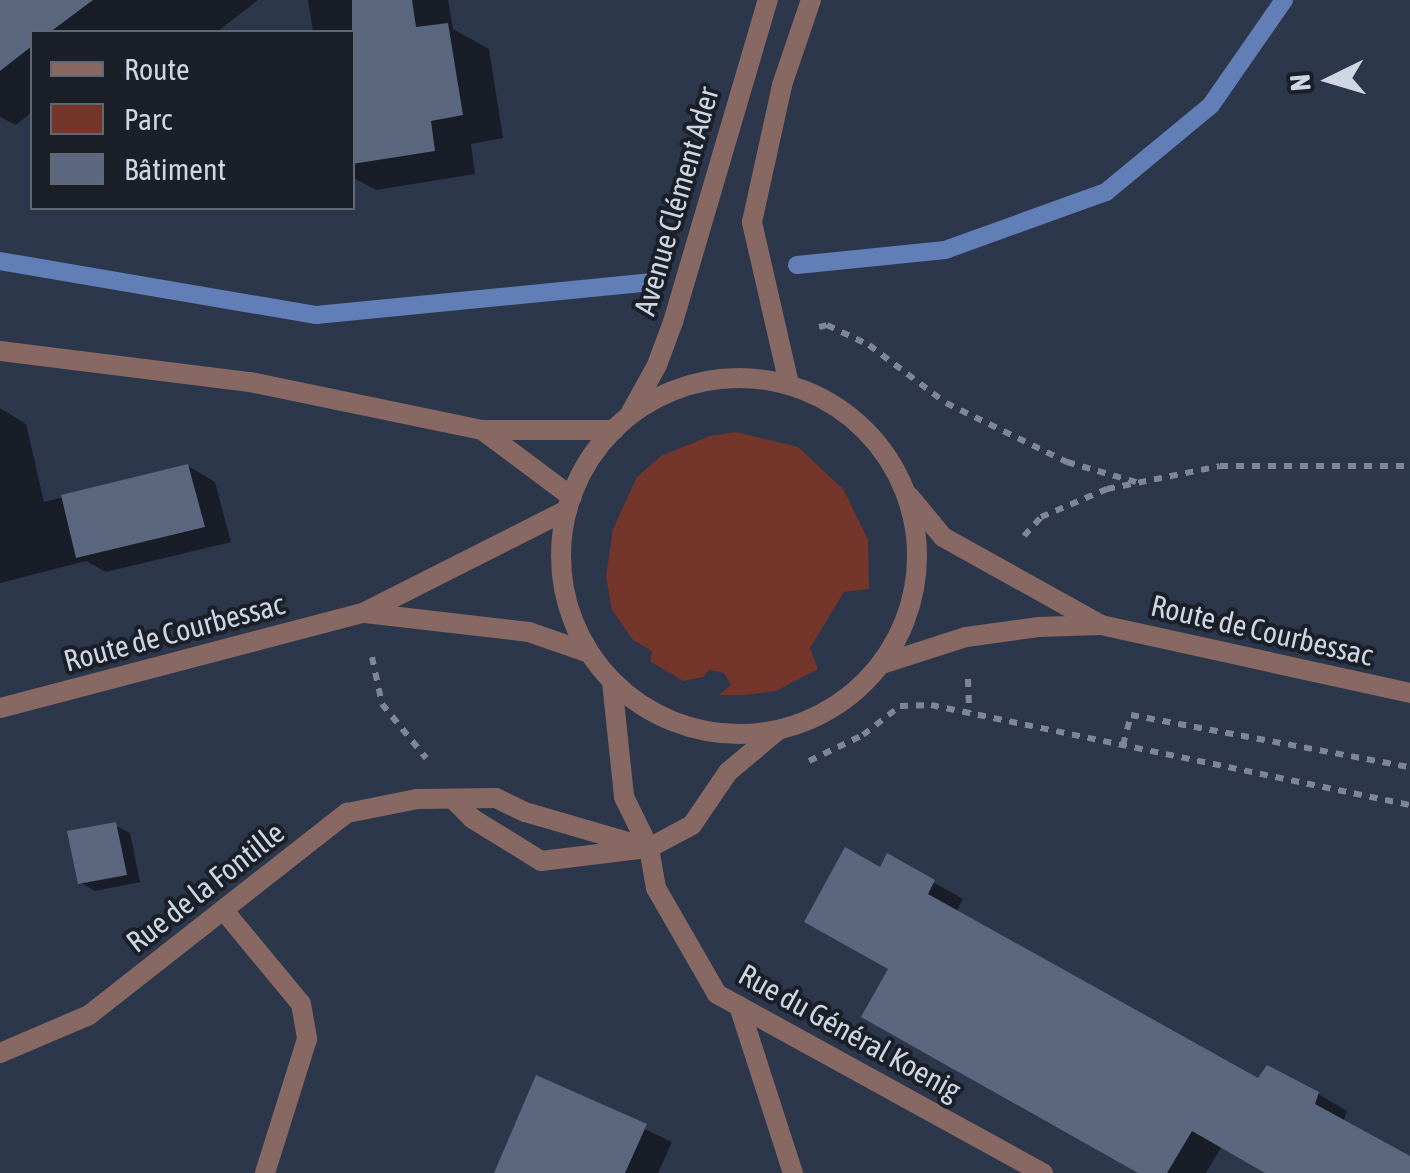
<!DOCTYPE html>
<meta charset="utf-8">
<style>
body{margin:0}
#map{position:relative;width:1410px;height:1173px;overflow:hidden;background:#2d374c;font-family:"Asap Condensed",sans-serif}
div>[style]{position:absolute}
.green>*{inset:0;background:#74352b}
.shadow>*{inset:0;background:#0007}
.stream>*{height:18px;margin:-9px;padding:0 9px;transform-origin:9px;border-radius:9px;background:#627eb7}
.building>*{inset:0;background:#5b677e}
.path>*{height:6px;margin-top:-3px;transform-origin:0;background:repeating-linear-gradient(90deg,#7e8697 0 8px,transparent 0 16px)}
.service>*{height:20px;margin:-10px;padding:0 10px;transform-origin:10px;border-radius:10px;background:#886862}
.minor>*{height:20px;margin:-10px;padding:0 10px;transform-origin:10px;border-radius:10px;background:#886862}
.tertiary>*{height:20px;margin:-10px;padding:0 10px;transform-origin:10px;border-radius:10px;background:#886862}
.tertiary>.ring{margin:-10px;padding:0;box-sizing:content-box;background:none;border:20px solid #886862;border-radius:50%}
span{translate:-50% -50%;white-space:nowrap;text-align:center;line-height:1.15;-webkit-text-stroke:8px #1a1f28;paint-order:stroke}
.street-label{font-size:30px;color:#cfd6e3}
.legend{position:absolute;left:30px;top:30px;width:325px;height:180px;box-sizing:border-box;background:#1a1f28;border:2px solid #626873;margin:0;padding:12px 18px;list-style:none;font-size:30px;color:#cfd6e3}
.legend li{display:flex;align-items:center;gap:20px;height:50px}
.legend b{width:50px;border:2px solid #626873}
.north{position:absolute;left:1280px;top:30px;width:100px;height:100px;-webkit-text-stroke:8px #1a1f28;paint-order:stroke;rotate:265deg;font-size:28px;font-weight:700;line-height:40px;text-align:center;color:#cfd6e3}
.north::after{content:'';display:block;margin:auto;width:35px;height:45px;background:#cfd6e3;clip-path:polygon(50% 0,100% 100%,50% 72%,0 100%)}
</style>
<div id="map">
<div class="green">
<i style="clip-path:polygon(736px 432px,798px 447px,844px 490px,868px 540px,869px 589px,844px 592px,810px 648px,818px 669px,776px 691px,745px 695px,719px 695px,731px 685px,724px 673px,709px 670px,703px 677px,683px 681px,650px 661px,652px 651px,633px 640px,612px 610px,606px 577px,613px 529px,637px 477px,661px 456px,710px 436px)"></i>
</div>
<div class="shadow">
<i style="clip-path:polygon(0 0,258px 0,217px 32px,32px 32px,32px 112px,16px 125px,0 117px)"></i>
<i style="clip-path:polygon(308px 0,448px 0,453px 29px,489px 49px,503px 138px,471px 144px,475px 174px,376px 190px,352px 177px,352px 32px,313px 32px)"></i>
<i style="clip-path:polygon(0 408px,26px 424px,44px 502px,188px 466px,215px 482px,231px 542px,106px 572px,86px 561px,0 583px)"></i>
<i style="clip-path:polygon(115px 825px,130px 833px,140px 882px,95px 891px,80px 882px)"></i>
<i style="clip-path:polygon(888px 857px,963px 899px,956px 912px,1259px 1081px,1318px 1094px,1347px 1111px,1343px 1122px,1410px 1159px,1410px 1173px,1266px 1173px,1222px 1146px,1206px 1173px,1142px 1173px,881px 870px)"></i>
<i style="clip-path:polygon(537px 1078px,672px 1142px,658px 1173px,507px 1173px)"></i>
</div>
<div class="stream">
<i style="left:0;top:261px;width:321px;rotate:9.7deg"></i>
<i style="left:316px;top:315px;width:338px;rotate:-5.6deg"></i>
<i style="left:797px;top:265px;width:149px;rotate:-5.8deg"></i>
<i style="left:945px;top:250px;width:171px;rotate:-19.8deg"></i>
<i style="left:1106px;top:192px;width:136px;rotate:-39.6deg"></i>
<i style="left:1211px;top:105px;width:128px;rotate:-55.2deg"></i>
</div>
<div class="building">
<i style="clip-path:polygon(0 0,93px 0,50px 32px,32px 32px,32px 46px,0 71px)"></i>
<i style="clip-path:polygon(352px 0,412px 0,416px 27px,448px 23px,463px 115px,431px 121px,435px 151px,352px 164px)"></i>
<i style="clip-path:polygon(188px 464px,205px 527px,76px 558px,61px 495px)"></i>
<i style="clip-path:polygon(116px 822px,127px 875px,78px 884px,67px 831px)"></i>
<i style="clip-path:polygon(845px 847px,880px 867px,887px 853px,935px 880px,928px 894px,1258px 1078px,1267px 1065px,1319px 1092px,1315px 1104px,1410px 1156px,1410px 1173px,1265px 1173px,1192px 1131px,1167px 1173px,1138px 1173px,861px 1017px,888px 969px,804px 922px)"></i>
<i style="clip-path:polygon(536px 1075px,647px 1124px,625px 1173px,494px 1173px)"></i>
</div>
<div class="path">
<i style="left:819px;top:327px;width:8px;rotate:-14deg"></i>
<i style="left:827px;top:325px;width:47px;rotate:25.5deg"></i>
<i style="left:869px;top:345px;width:96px;rotate:37deg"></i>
<i style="left:946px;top:403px;width:135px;rotate:26deg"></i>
<i style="left:1067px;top:462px;width:72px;rotate:16.2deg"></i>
<i style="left:1024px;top:536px;width:25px;rotate:-48deg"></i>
<i style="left:1041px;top:517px;width:72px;rotate:-23deg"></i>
<i style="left:1107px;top:489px;width:115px;rotate:-11.5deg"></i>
<i style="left:1220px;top:466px;width:190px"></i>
<i style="left:372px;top:657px;width:48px;rotate:78deg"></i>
<i style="left:382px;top:704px;width:70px;rotate:50.8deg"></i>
<i style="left:968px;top:679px;width:33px;rotate:88deg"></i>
<i style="left:1123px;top:745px;width:31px;rotate:-75deg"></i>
<i style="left:1131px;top:715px;width:284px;rotate:10.6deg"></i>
<i style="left:809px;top:761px;width:60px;rotate:-25.7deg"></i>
<i style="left:863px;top:735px;width:47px;rotate:-38.1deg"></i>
<i style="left:900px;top:706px;width:31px;rotate:-2deg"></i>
<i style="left:931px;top:705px;width:489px;rotate:11.8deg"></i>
</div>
<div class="service">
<i style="left:739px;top:1006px;width:176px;rotate:72.1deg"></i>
</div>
<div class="minor">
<i style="left:365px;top:613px;width:165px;rotate:6.6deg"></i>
<i style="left:529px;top:632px;width:64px;rotate:19.3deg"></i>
<i style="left:612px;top:682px;width:116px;rotate:84deg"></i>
<i style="left:624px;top:797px;width:57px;rotate:63.9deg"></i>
<i style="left:649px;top:848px;width:41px;rotate:80.1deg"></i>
<i style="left:656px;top:888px;width:122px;rotate:60.1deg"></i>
<i style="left:717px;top:994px;width:372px;rotate:28.8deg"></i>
<i style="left:0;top:708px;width:375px;rotate:-14.7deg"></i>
<i style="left:363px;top:613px;width:229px;rotate:-26.8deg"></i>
<i style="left:454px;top:800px;width:27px;rotate:45deg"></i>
<i style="left:473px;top:819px;width:80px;rotate:31.7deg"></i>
<i style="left:541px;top:861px;width:109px;rotate:-6.9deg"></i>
<i style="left:649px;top:848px;width:49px;rotate:-28.1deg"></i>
<i style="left:692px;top:825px;width:64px;rotate:-55.8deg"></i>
<i style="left:728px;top:772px;width:64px;rotate:-39.9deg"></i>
<i style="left:225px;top:912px;width:119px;rotate:50.4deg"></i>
<i style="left:301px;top:1004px;width:36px;rotate:80deg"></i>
<i style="left:307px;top:1039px;width:140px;rotate:107.4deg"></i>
<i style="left:0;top:1053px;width:97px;rotate:-23.1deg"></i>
<i style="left:89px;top:1015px;width:328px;rotate:-38.1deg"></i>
<i style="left:347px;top:813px;width:71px;rotate:-11.3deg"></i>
<i style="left:417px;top:799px;width:79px;rotate:-0.7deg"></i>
<i style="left:496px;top:798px;width:32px;rotate:26deg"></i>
<i style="left:525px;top:812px;width:129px;rotate:16.2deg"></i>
</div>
<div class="tertiary">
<i style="left:0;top:351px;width:252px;rotate:7.1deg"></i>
<i style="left:250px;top:382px;width:237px;rotate:11.7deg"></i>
<i style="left:482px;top:430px;width:132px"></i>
<i class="ring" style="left:561px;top:378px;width:336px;height:336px"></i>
<i style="left:789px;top:384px;width:166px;rotate:-102.9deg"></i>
<i style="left:752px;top:222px;width:140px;rotate:-77.6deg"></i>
<i style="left:782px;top:85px;width:90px;rotate:-71.2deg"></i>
<i style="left:630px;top:414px;width:56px;rotate:-61.1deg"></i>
<i style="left:657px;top:365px;width:46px;rotate:-69.6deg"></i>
<i style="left:673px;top:322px;width:336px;rotate:-73.6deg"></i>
<i style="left:482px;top:430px;width:112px;rotate:36.7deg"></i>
<i style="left:910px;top:497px;width:52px;rotate:50.5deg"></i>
<i style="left:943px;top:537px;width:179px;rotate:29.1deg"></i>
<i style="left:882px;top:664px;width:88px;rotate:-17.8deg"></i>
<i style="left:966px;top:637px;width:74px;rotate:-7.8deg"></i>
<i style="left:1039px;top:627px;width:62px;rotate:-1.8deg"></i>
<i style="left:1101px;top:625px;width:316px;rotate:12.4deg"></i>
</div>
<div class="street-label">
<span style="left:676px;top:201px;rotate:-74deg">Avenue Clément Ader</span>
<span style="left:1262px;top:630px;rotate:13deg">Route de Courbessac</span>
<span style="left:174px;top:632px;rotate:-15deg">Route de Courbessac</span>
<span style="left:205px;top:887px;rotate:-38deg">Rue de la Fontille</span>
<span style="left:850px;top:1032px;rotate:29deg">Rue du Général Koenig</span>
</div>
<ul class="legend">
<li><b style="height:12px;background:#886862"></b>Route</li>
<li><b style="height:28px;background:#74352b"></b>Parc</li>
<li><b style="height:28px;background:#5b677e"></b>Bâtiment</li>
</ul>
<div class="north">N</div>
</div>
